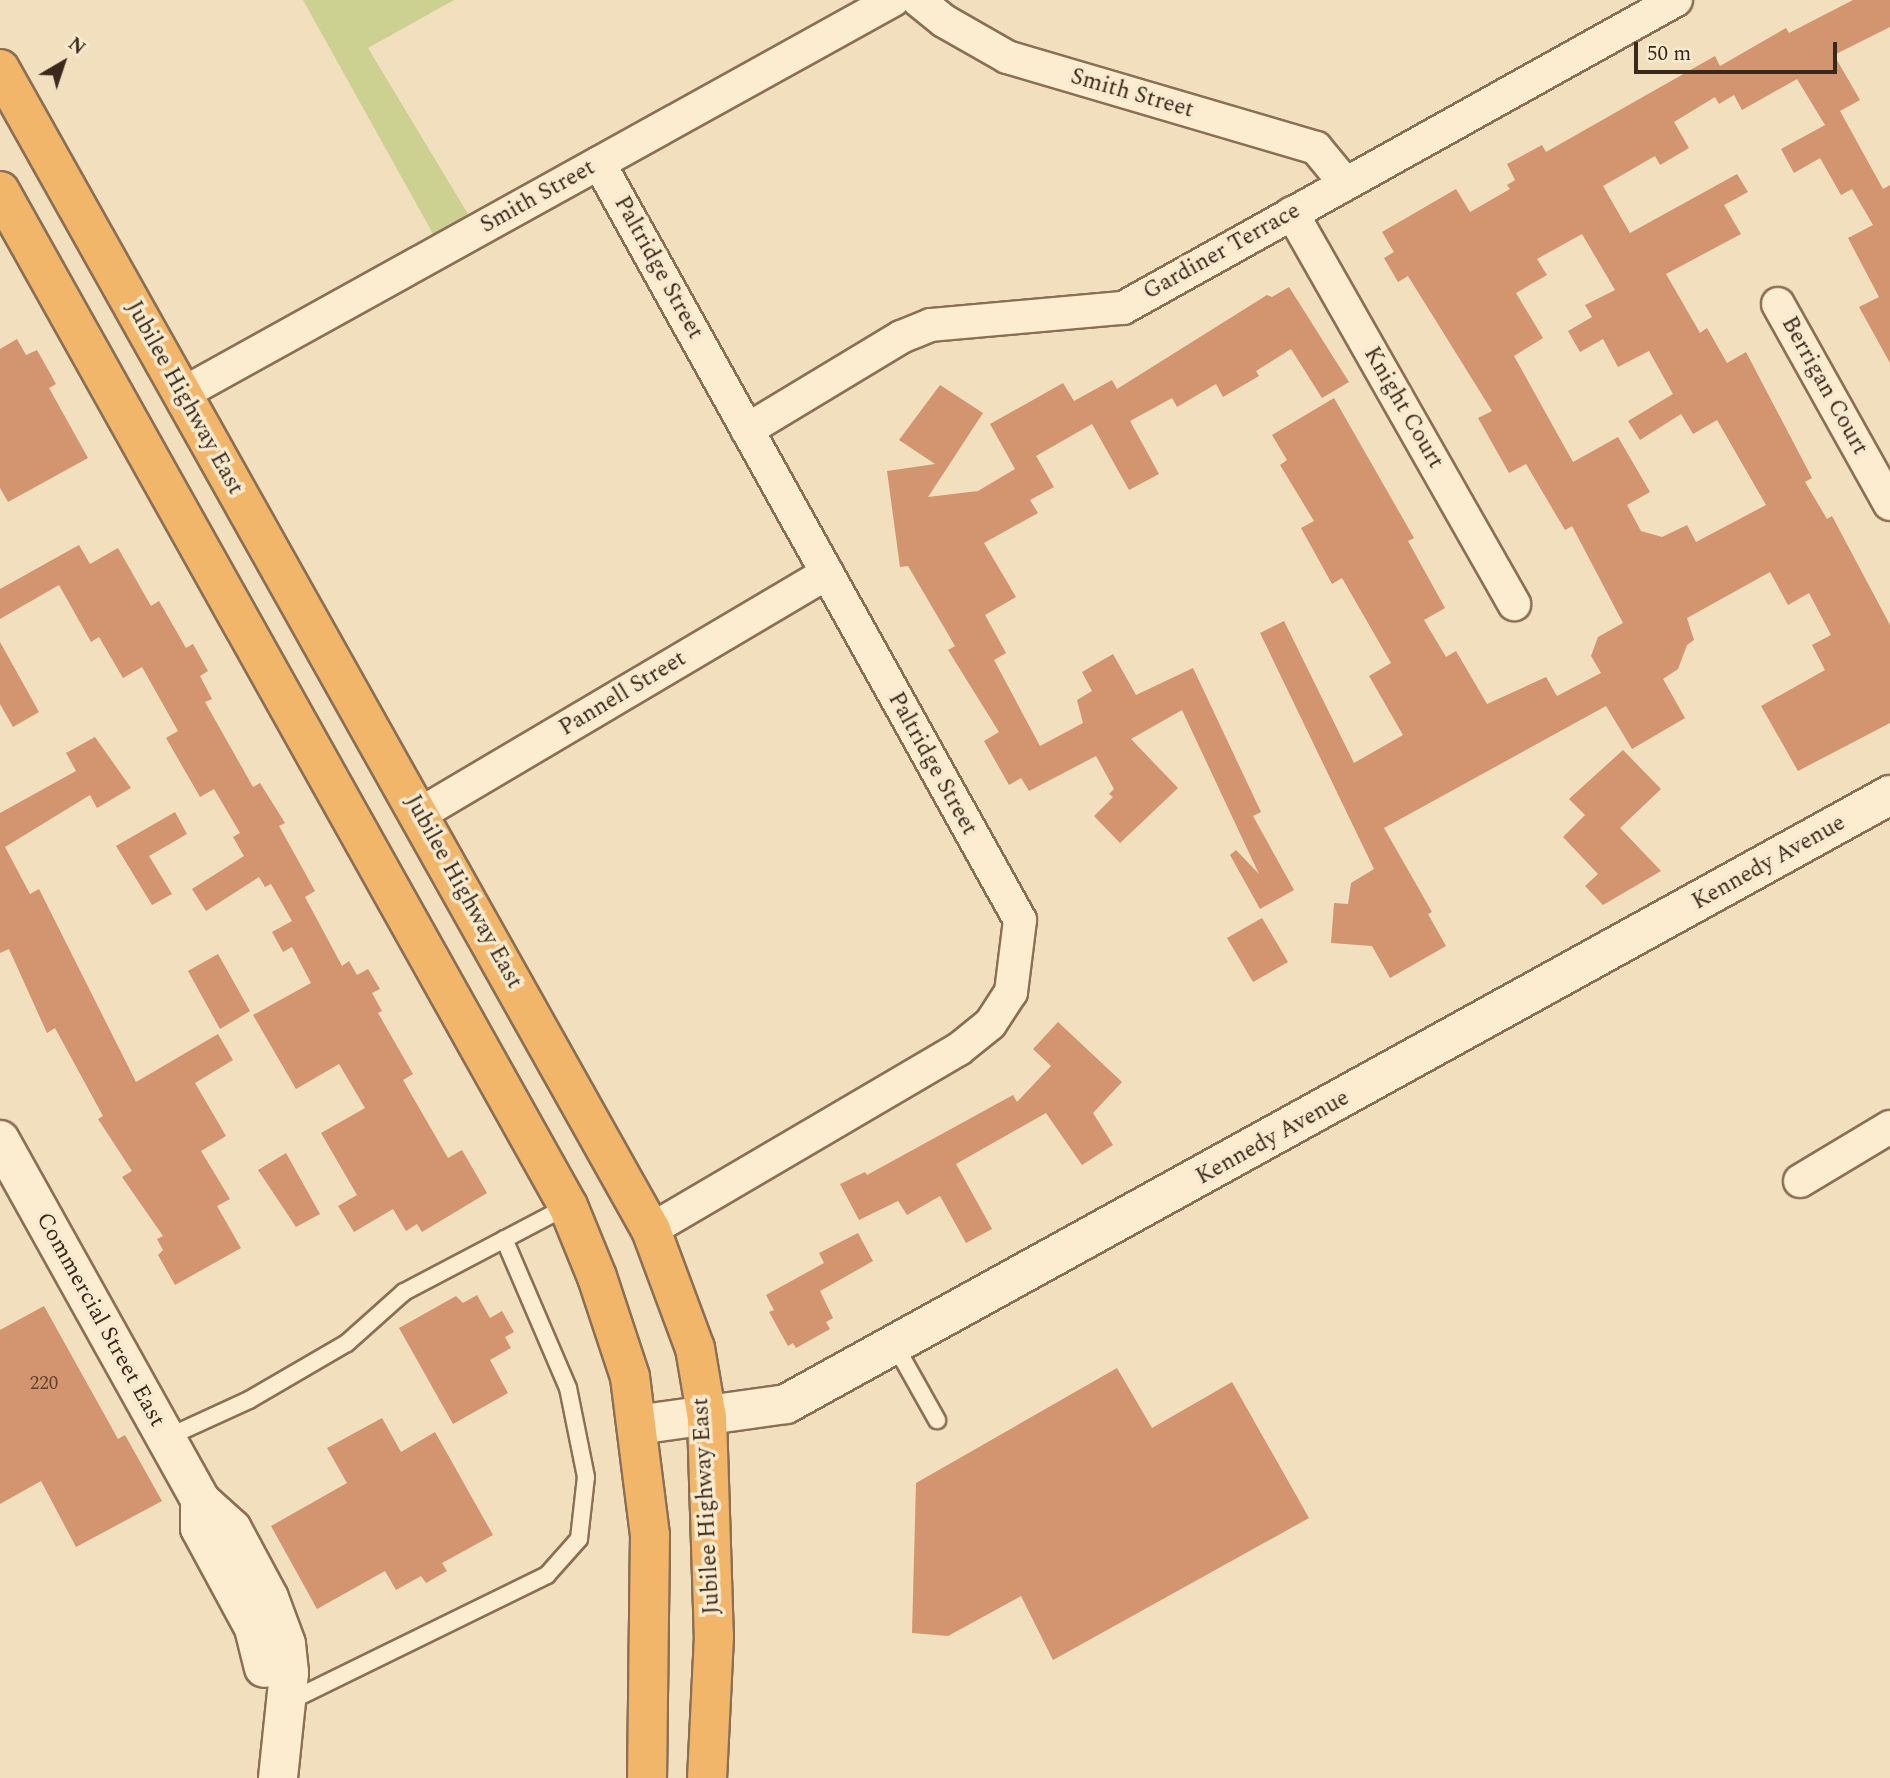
<!DOCTYPE html>
<style>
body{margin:0}
#map{position:relative;width:1890px;height:1778px;overflow:hidden;background:#f2dfbe;font-family:Spectral,serif}
div>[style]{position:absolute}
.green>*{inset:0;background:#ccd091}
.building>*{inset:0;background:#d39470}
.roads{filter:drop-shadow(2px 0 #8b6f55) drop-shadow(-2px 0 #8b6f55) drop-shadow(0 2px #8b6f55) drop-shadow(0 -2px #8b6f55)}
.service>*{height:16px;margin:-8px;padding:0 8px;transform-origin:8px;border-radius:8px;background:#fcedd1}
.minor>*{height:32px;margin:-16px;padding:0 16px;transform-origin:16px;border-radius:16px;background:#fcedd1}
.tertiary>*{height:38px;margin:-19px;padding:0 19px;transform-origin:19px;border-radius:19px;background:#fcedd1}
.trunk>*{height:38px;margin:-19px;padding:0 19px;transform-origin:19px;border-radius:19px;background:#f2b66b}
span{translate:-50% -50%;white-space:nowrap;text-align:center;line-height:1.15;-webkit-text-stroke:7px #f8eace;paint-order:stroke}
.number-label{font-size:19px;color:#604330}
.number-label span{-webkit-text-stroke-width:0}
.street-label{font-size:23px;color:#39281b}
.north{position:absolute;left:28px;top:28px;width:70px;height:70px;-webkit-text-stroke:5px #f8eace;paint-order:stroke;rotate:39deg;font-size:19px;font-weight:700;line-height:28px;text-align:center;color:#39281b}
.north::after{content:'';display:block;margin:auto;width:24px;height:32px;background:#39281b;clip-path:polygon(50% 0,100% 100%,50% 72%,0 100%)}
.scale{position:absolute;left:1634px;top:42px;width:203px;height:32px;box-sizing:border-box;border:4px solid #39281b;border-top:0;padding-left:9px;font-size:21px;line-height:24px;white-space:nowrap;color:#39281b;-webkit-text-stroke:5px #f8eace;paint-order:stroke}
</style>
<div id="map">
<div class="green">
<i style="clip-path:polygon(303px 0,454px 0,368px 48px,471px 219px,437px 241px)"></i>
</div>
<div class="building">
<i style="clip-path:polygon(evenodd,1853px 0,1890px 0,1890px 27px,1834px 55px,1860px 100px,1840px 111px,1883px 189px,1890px 185px,1890px 363px,1859px 307px,1879px 297px,1848px 238px,1873px 225px,1852px 189px,1841px 195px,1820px 158px,1794px 173px,1781px 149px,1825px 125px,1797px 79px,1742px 110px,1734px 95px,1719px 104px,1715px 97px,1674px 122px,1689px 148px,1660px 165px,1655px 156px,1603px 186px,1630px 233px,1737px 174px,1748px 192px,1724px 205px,1741px 234px,1666px 274px,1700px 333px,1707px 328px,1727px 363px,1746px 352px,1812px 478px,1805px 482px,1827px 519px,1832px 516px,1890px 625px,1890px 723px,1798px 771px,1761px 706px,1825px 670px,1812px 645px,1831px 635px,1809px 593px,1788px 605px,1770px 572px,1687px 618px,1694px 640px,1687px 645px,1678px 669px,1663px 679px,1685px 718px,1632px 749px,1606px 706px,1384px 828px,1432px 912px,1428px 914px,1446px 946px,1390px 978px,1372px 946px,1331px 943px,1334px 903px,1348px 904px,1351px 883px,1374px 869px,1260px 633px,1284px 621px,1354px 763px,1403px 735px,1369px 676px,1391px 663px,1342px 578px,1332px 584px,1301px 528px,1314px 521px,1280px 465px,1287px 460px,1272px 435px,1334px 398px,1414px 538px,1408px 541px,1445px 608px,1424px 620px,1446px 657px,1456px 651px,1487px 704px,1546px 677px,1557px 696px,1601px 673px,1591px 656px,1598px 637px,1623px 623px,1572px 526px,1565px 530px,1526px 464px,1509px 473px,1478px 418px,1492px 411px,1408px 276px,1398px 282px,1384px 258px,1394px 252px,1382px 232px,1456px 189px,1470px 212px,1510px 189px,1507px 185px,1515px 180px,1507px 164px,1542px 145px,1546px 152px,1715px 56px,1720px 66px,1786px 28px,1789px 33px,1853px 0,1582px 234px,1615px 290px,1585px 305px,1592px 317px,1568px 331px,1580px 352px,1603px 339px,1618px 367px,1649px 351px,1673px 394px,1628px 421px,1640px 440px,1681px 414px,1693px 434px,1717px 420px,1766px 505px,1696px 542px,1687px 525px,1662px 537px,1641px 531px,1627px 505px,1650px 492px,1618px 437px,1573px 462px,1514px 356px,1543px 338px,1516px 293px,1547px 275px,1537px 259px,1582px 234px)"></i>
<i style="clip-path:polygon(1289px 287px,1349px 382px,1322px 398px,1291px 349px,1256px 371px,1259px 376px,1223px 397px,1216px 384px,1177px 407px,1172px 398px,1130px 421px,1159px 474px,1129px 490px,1092px 424px,1036px 456px,1054px 487px,1030px 500px,1038px 513px,984px 543px,1016px 597px,985px 615px,1006px 653px,994px 660px,1040px 746px,1083px 723px,1077px 700px,1092px 691px,1082px 672px,1113px 654px,1136px 695px,1193px 668px,1261px 812px,1253px 816px,1294px 890px,1260px 909px,1230px 855px,1236px 850px,1259px 874px,1182px 710px,1131px 739px,1178px 788px,1120px 843px,1094px 816px,1113px 797px,1109px 794px,1114px 789px,1096px 756px,1029px 791px,1021px 778px,1009px 785px,984px 741px,999px 732px,948px 650px,955px 646px,908px 566px,900px 567px,887px 471px,935px 464px,899px 440px,940px 385px,983px 413px,928px 497px,978px 491px,1015px 469px,990px 424px,1063px 383px,1074px 401px,1112px 380px,1117px 389px,1267px 295px,1272px 297px)"></i>
<i style="clip-path:polygon(17px 339px,26px 355px,37px 350px,56px 384px,49px 388px,88px 458px,8px 502px,0 488px,0 349px)"></i>
<i style="clip-path:polygon(79px 545px,90px 564px,118px 548px,151px 606px,159px 601px,186px 648px,193px 644px,208px 671px,200px 676px,212px 699px,205px 702px,253px 787px,260px 783px,285px 823px,279px 826px,315px 891px,305px 897px,342px 966px,349px 961px,357px 975px,368px 969px,380px 989px,372px 993px,382px 1011px,378px 1013px,413px 1074px,403px 1080px,448px 1158px,462px 1150px,487px 1193px,422px 1232px,417px 1224px,406px 1231px,393px 1209px,354px 1232px,338px 1206px,357px 1195px,321px 1133px,365px 1108px,339px 1064px,296px 1089px,253px 1015px,311px 983px,292px 947px,283px 952px,272px 932px,292px 921px,271px 884px,265px 887px,259px 877px,206px 911px,192px 889px,244px 856px,233px 837px,240px 833px,214px 789px,200px 797px,166px 738px,178px 731px,142px 667px,123px 678px,99px 637px,91px 642px,59px 585px,0 619px,0 589px)"></i>
<i style="clip-path:polygon(0 642px,39px 712px,13px 727px,0 704px)"></i>
<i style="clip-path:polygon(95px 737px,131px 788px,97px 808px,90px 795px,5px 847px,30px 894px,39px 889px,136px 1082px,218px 1034px,233px 1060px,195px 1083px,226px 1136px,201px 1151px,230px 1199px,217px 1206px,241px 1248px,175px 1285px,158px 1255px,163px 1250px,157px 1239px,163px 1236px,122px 1177px,132px 1171px,98px 1119px,103px 1116px,55px 1028px,47px 1033px,9px 949px,0 953px,0 813px,76px 771px,66px 753px)"></i>
<i style="clip-path:polygon(1623px 750px,1661px 789px,1620px 828px,1661px 871px,1603px 905px,1585px 886px,1598px 874px,1563px 837px,1585px 815px,1569px 799px)"></i>
<i style="clip-path:polygon(175px 812px,187px 834px,149px 856px,172px 894px,152px 905px,116px 846px)"></i>
<i style="clip-path:polygon(1262px 918px,1288px 962px,1253px 982px,1227px 938px)"></i>
<i style="clip-path:polygon(218px 954px,250px 1011px,220px 1029px,188px 971px)"></i>
<i style="clip-path:polygon(1058px 1022px,1122px 1082px,1093px 1113px,1113px 1145px,1082px 1165px,1046px 1113px,956px 1164px,992px 1229px,966px 1243px,940px 1196px,907px 1215px,898px 1201px,859px 1220px,840px 1184px,865px 1172px,867px 1175px,1013px 1095px,1017px 1102px,1051px 1066px,1033px 1049px)"></i>
<i style="clip-path:polygon(286px 1153px,320px 1214px,296px 1227px,258px 1170px)"></i>
<i style="clip-path:polygon(858px 1233px,873px 1261px,820px 1291px,833px 1318px,826px 1322px,830px 1329px,796px 1348px,793px 1343px,788px 1346px,769px 1312px,774px 1310px,766px 1295px,824px 1263px,819px 1253px)"></i>
<i style="clip-path:polygon(477px 1295px,490px 1318px,502px 1311px,514px 1332px,505px 1337px,511px 1348px,490px 1360px,508px 1393px,453px 1424px,399px 1328px,456px 1296px,463px 1303px)"></i>
<i style="clip-path:polygon(44px 1306px,118px 1439px,125px 1435px,162px 1501px,76px 1547px,41px 1481px,0 1504px,0 1330px)"></i>
<i style="clip-path:polygon(1117px 1368px,1152px 1428px,1232px 1382px,1309px 1518px,1053px 1660px,1021px 1596px,948px 1636px,912px 1633px,916px 1483px)"></i>
<i style="clip-path:polygon(382px 1418px,401px 1452px,435px 1432px,493px 1535px,442px 1563px,447px 1571px,426px 1583px,421px 1576px,396px 1590px,385px 1571px,317px 1609px,271px 1526px,347px 1483px,327px 1448px)"></i>
</div>
<div class="roads">
<div class="service">
<i style="left:896px;top:1347px;width:84px;rotate:60.7deg"></i>
<i style="left:166px;top:1438px;width:91px;rotate:-24.6deg"></i>
<i style="left:249px;top:1400px;width:113px;rotate:-30.2deg"></i>
<i style="left:347px;top:1343px;width:76px;rotate:-41.8deg"></i>
<i style="left:404px;top:1292px;width:185px;rotate:-27.7deg"></i>
<i style="left:288px;top:1702px;width:288px;rotate:-26.1deg"></i>
<i style="left:547px;top:1575px;width:48px;rotate:-48.4deg"></i>
<i style="left:579px;top:1539px;width:62px;rotate:-83.6deg"></i>
<i style="left:586px;top:1477px;width:91px;rotate:-101.4deg"></i>
<i style="left:568px;top:1388px;width:162px;rotate:-113.2deg"></i>
</div>
<div class="minor">
<i style="left:918px;top:0;width:33px;rotate:39deg"></i>
<i style="left:944px;top:21px;width:73px;rotate:29.7deg"></i>
<i style="left:1007px;top:57px;width:322px;rotate:16.4deg"></i>
<i style="left:1316px;top:148px;width:45px;rotate:50.4deg"></i>
<i style="left:599px;top:163px;width:866px;rotate:60.92deg"></i>
<i style="left:1020px;top:920px;width:73px;rotate:97.1deg"></i>
<i style="left:1011px;top:992px;width:38px;rotate:123deg"></i>
<i style="left:990px;top:1024px;width:40px;rotate:141deg"></i>
<i style="left:959px;top:1049px;width:357px;rotate:149.6deg"></i>
<i style="left:1292px;top:213px;width:450px;rotate:60.4deg"></i>
<i style="left:1778px;top:304px;width:229px;rotate:60.8deg"></i>
<i style="left:182px;top:394px;width:813px;rotate:-28.99deg"></i>
<i style="left:747px;top:430px;width:180px;rotate:-31.1deg"></i>
<i style="left:901px;top:337px;width:32px;rotate:-22deg"></i>
<i style="left:931px;top:325px;width:193px;rotate:-5.1deg"></i>
<i style="left:1123px;top:308px;width:633px;rotate:-29.12deg"></i>
<i style="left:420px;top:814px;width:473px;rotate:-30.6deg"></i>
<i style="left:1800px;top:1181px;width:105px;rotate:-31deg"></i>
</div>
<div class="tertiary">
<i style="left:0;top:1140px;width:412px;rotate:60.9deg"></i>
<i style="left:200px;top:1500px;width:43px;rotate:42.2deg"></i>
<i style="left:232px;top:1529px;width:78px;rotate:61.8deg"></i>
<i style="left:269px;top:1598px;width:49px;rotate:69.7deg"></i>
<i style="left:286px;top:1644px;width:29px;rotate:84deg"></i>
<i style="left:289px;top:1673px;width:106px;rotate:96deg"></i>
<i style="left:637px;top:1425px;width:150px;rotate:-8deg"></i>
<i style="left:786px;top:1404px;width:1261px;rotate:-28.88deg"></i>
<i style="left:200px;top:1500px;width:28px;rotate:90deg"></i>
<i style="left:200px;top:1528px;width:114px;rotate:61.6deg"></i>
<i style="left:254px;top:1628px;width:41px;rotate:76deg"></i>
</div>
<div class="trunk">
<i style="left:0;top:69px;width:1331px;rotate:60.72deg"></i>
<i style="left:651px;top:1230px;width:126px;rotate:69.6deg"></i>
<i style="left:695px;top:1348px;width:71px;rotate:80.3deg"></i>
<i style="left:707px;top:1418px;width:218px;rotate:88.2deg"></i>
<i style="left:714px;top:1636px;width:142px;rotate:92.8deg"></i>
<i style="left:0;top:191px;width:1163px;rotate:60.77deg"></i>
<i style="left:568px;top:1206px;width:77px;rotate:67.8deg"></i>
<i style="left:597px;top:1277px;width:105px;rotate:71.7deg"></i>
<i style="left:630px;top:1377px;width:159px;rotate:82.8deg"></i>
<i style="left:650px;top:1535px;width:243px;rotate:90.7deg"></i>
</div>
</div>
<div class="number-label">
<span style="left:44px;top:1384px">220</span>
</div>
<div class="street-label">
<span style="left:1132px;top:94px;rotate:16deg">Smith Street</span>
<span style="left:538px;top:197px;rotate:-29deg">Smith Street</span>
<span style="left:1222px;top:252px;rotate:-29deg">Gardiner Terrace</span>
<span style="left:658px;top:268px;rotate:61deg">Paltridge Street</span>
<span style="left:1824px;top:386px;rotate:61deg">Berrigan Court</span>
<span style="left:184px;top:398px;rotate:61deg">Jubilee Highway East</span>
<span style="left:1403px;top:408px;rotate:60deg">Knight Court</span>
<span style="left:623px;top:694px;rotate:-31deg">Pannell Street</span>
<span style="left:932px;top:764px;rotate:61deg">Paltridge Street</span>
<span style="left:1769px;top:863px;rotate:-29deg">Kennedy Avenue</span>
<span style="left:463px;top:892px;rotate:61deg">Jubilee Highway East</span>
<span style="left:1273px;top:1138px;rotate:-29deg">Kennedy Avenue</span>
<span style="left:100px;top:1320px;rotate:61deg">Commercial Street East</span>
<span style="left:707px;top:1506px;rotate:-93deg">Jubilee Highway East</span>
</div>
<div class="north">N</div>
<div class="scale">50 m</div>
</div>
